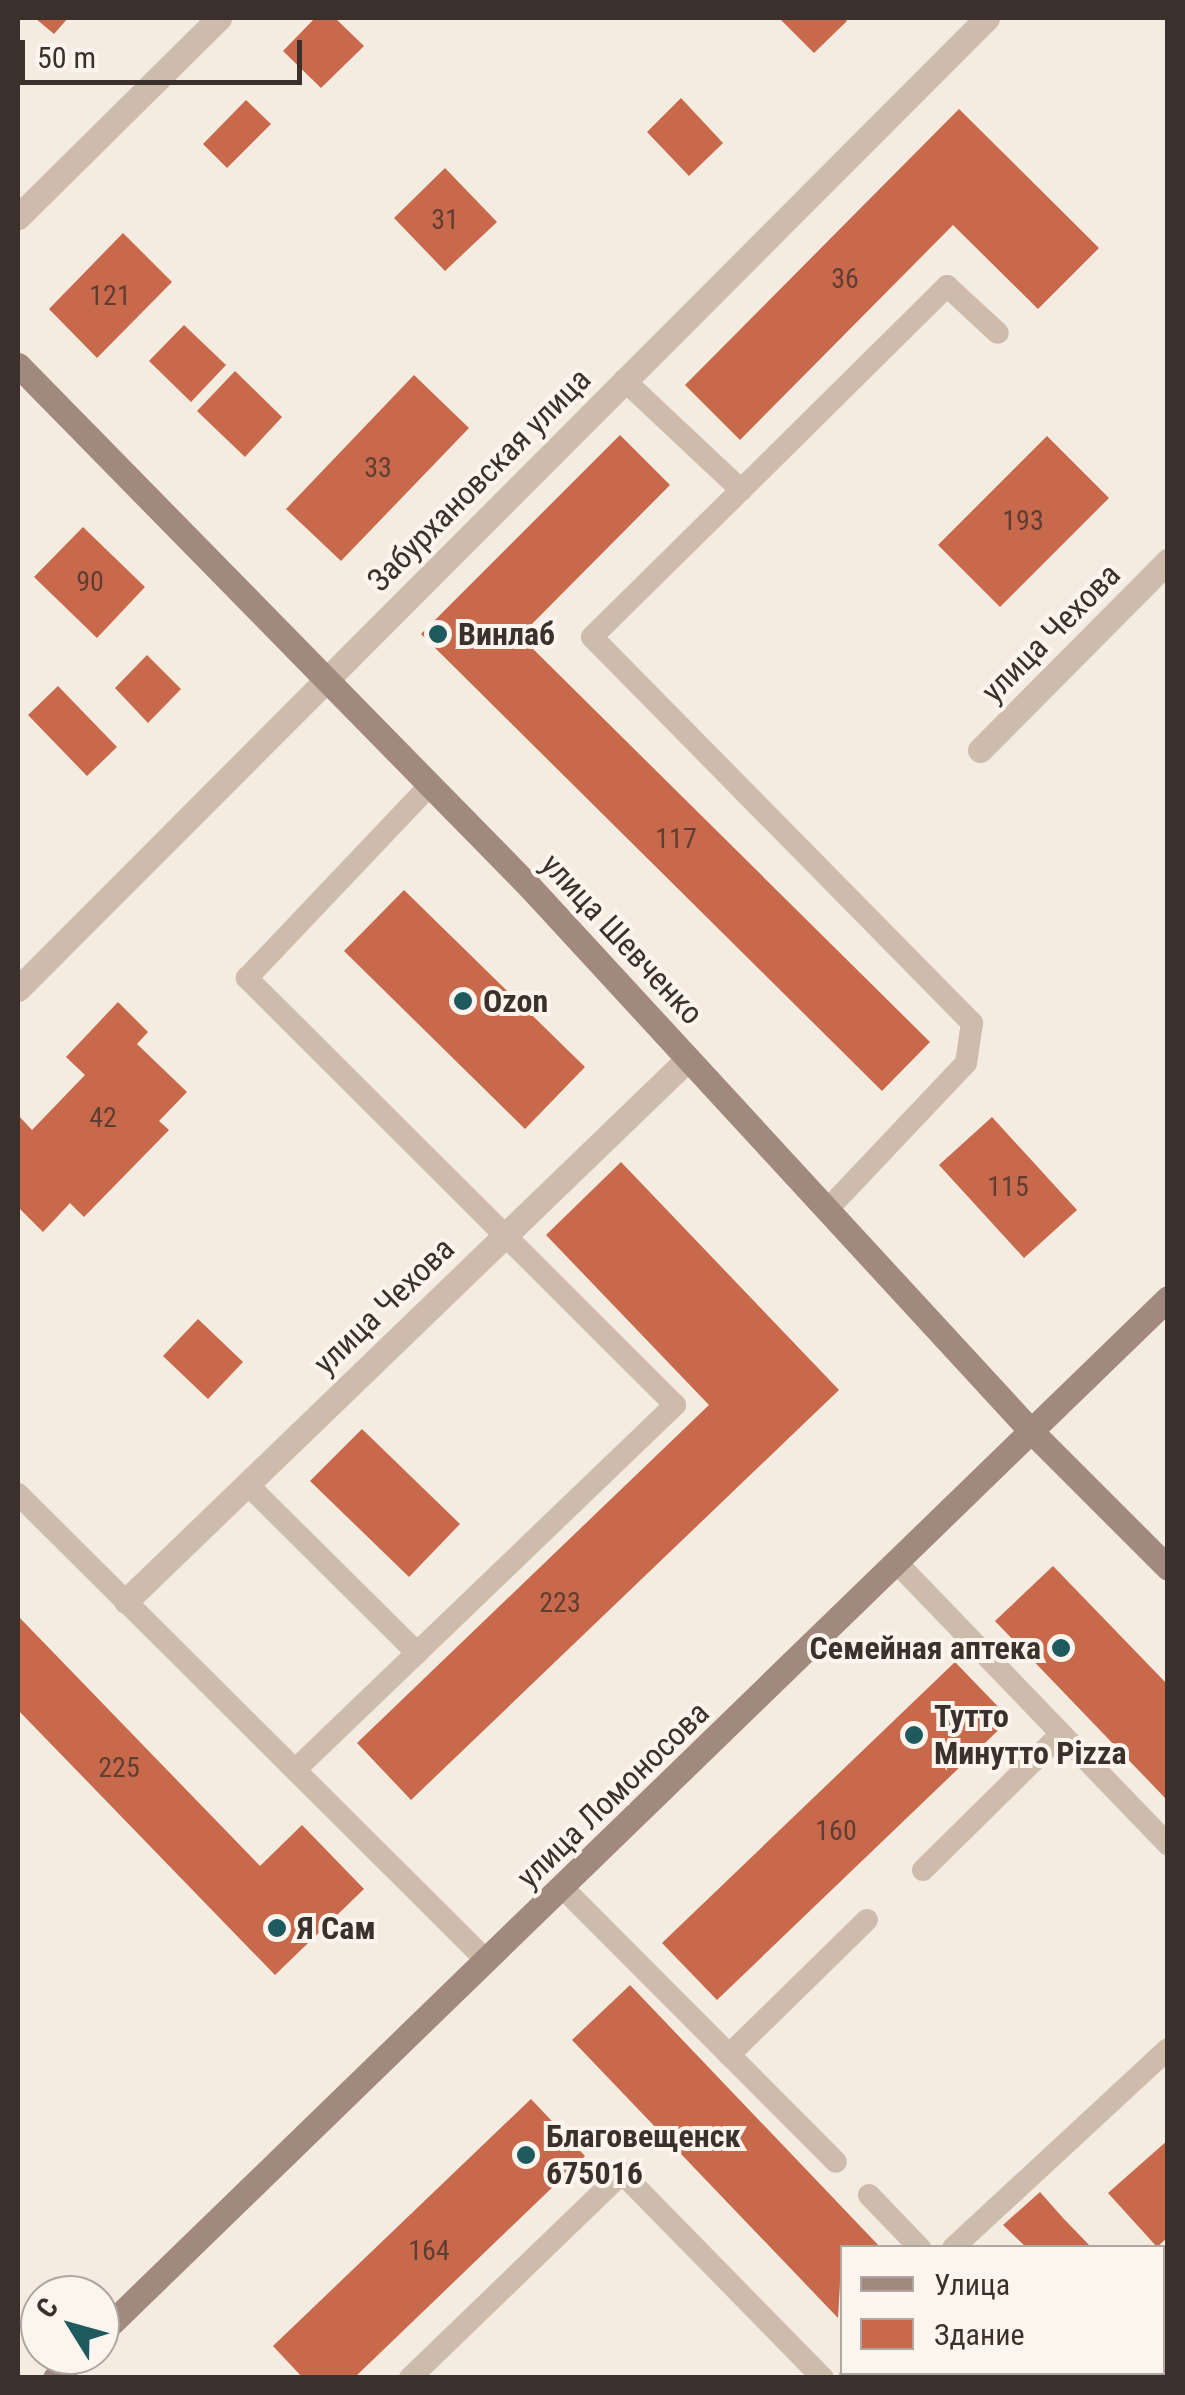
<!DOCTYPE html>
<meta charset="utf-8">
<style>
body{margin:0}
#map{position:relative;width:1185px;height:2395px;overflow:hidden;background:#f4ebe1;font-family:"Roboto Condensed",sans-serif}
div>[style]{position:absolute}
.building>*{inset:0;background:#c8694b}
.lane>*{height:22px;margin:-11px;padding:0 11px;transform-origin:11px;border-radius:11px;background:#cdbbac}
.street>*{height:25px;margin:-12.5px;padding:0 12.5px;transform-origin:12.5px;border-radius:12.5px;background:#cdbbac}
.secondary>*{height:25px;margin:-12.5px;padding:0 12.5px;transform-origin:12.5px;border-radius:12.5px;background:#a18a7d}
.dots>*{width:28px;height:28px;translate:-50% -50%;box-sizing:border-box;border:5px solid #fbf5ee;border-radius:50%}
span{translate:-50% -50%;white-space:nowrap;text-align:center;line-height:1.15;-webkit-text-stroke:8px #fbf5ee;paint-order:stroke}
.number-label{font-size:28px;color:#5e3e33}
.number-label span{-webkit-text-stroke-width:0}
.street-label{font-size:32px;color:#3b302b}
.poi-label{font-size:32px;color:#3b302b;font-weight:700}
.left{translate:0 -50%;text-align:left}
.right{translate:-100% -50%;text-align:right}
.frame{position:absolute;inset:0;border:20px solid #3b302b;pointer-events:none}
.legend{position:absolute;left:840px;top:2245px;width:325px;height:130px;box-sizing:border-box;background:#fbf5ee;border:2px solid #aea6a0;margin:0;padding:12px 18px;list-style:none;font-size:30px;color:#3b302b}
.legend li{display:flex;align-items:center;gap:20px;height:50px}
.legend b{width:50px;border:2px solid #aea6a0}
.north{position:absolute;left:20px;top:2275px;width:100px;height:100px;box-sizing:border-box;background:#fbf5ee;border:2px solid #aea6a0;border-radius:50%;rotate:307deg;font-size:28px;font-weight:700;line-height:40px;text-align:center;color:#3b302b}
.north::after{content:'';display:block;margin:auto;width:35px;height:45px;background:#1f5a5e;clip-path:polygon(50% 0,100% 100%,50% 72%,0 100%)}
.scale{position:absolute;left:20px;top:40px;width:282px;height:45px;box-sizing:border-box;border:5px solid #3b302b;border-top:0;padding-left:12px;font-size:30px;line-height:35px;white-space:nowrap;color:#3b302b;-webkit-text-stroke:8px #fbf5ee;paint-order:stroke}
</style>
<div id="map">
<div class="building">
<i style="clip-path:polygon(35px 18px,68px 18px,54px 34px)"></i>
<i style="clip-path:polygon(315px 18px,335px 18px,364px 46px,321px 88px,283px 51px)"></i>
<i style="clip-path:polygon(779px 18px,843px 18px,847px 21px,814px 53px)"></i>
<i style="clip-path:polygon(681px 98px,723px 143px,689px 176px,647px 132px)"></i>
<i style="clip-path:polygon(246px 100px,271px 124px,227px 168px,203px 144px)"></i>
<i style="clip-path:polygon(959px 109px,1099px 248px,1038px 309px,953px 225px,740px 440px,685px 385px)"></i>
<i style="clip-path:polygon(445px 168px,497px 222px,445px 271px,394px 218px)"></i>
<i style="clip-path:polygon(123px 233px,172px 282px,97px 358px,49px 309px)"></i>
<i style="clip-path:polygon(184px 325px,226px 365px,191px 402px,149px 361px)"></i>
<i style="clip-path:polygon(235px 371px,282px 417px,245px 457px,197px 411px)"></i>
<i style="clip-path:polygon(414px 375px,469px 428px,341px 561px,286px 509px)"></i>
<i style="clip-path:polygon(620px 435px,670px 485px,520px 636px,930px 1042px,882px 1091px,421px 634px)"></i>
<i style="clip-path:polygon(1047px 436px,1109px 498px,1000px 607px,938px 545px)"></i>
<i style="clip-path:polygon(83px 527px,145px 587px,97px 638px,34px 577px)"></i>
<i style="clip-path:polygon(147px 655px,181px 689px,148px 723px,115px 688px)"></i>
<i style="clip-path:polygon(58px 686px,117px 747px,87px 776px,28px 715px)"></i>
<i style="clip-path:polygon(404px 890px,585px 1067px,525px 1129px,344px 951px)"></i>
<i style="clip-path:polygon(118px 1002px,148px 1032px,137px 1044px,187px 1092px,159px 1121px,169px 1130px,84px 1217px,70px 1203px,43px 1232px,18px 1207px,18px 1115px,32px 1130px,85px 1075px,66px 1057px)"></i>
<i style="clip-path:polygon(992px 1117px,1077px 1210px,1024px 1258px,939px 1165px)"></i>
<i style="clip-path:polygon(621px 1162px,839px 1390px,411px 1800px,357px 1743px,709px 1405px,546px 1235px)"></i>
<i style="clip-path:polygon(198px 1319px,243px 1362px,208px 1399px,163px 1356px)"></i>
<i style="clip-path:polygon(362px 1429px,460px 1524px,409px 1577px,310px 1481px)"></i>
<i style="clip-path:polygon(1053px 1566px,1168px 1685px,1168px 1801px,995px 1621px)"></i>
<i style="clip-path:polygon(18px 1616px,260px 1866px,302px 1825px,364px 1889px,275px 1975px,18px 1710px)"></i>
<i style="clip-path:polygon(955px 1662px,1010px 1719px,717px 2000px,662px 1943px)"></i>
<i style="clip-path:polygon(630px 1985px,881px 2248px,842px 2248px,838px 2318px,572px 2040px)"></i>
<i style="clip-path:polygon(531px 2099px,585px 2156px,354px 2378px,303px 2378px,273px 2346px)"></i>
<i style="clip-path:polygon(1168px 2140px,1168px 2237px,1157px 2247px,1108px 2193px)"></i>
<i style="clip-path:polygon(1040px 2192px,1063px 2218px,1092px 2248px,1027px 2248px,1003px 2225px)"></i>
<i style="clip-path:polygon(1168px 2293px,1168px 2370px,1159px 2378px,1012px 2372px,1162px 2372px)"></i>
</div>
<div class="lane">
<i style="left:624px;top:380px;width:161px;rotate:43.2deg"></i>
<i style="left:741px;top:490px;width:209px;rotate:135.4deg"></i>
<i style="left:592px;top:637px;width:542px;rotate:45.45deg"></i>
<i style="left:972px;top:1023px;width:40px;rotate:98.5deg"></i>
<i style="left:966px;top:1063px;width:202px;rotate:133.4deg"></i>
<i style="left:741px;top:490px;width:290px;rotate:-44.7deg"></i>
<i style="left:947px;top:286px;width:69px;rotate:42.7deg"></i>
<i style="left:247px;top:1484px;width:240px;rotate:44.8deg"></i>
<i style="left:18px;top:1494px;width:660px;rotate:44.88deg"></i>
<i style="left:897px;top:1563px;width:391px;rotate:46.1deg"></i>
<i style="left:295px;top:1770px;width:527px;rotate:-43.85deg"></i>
<i style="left:675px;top:1405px;width:605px;rotate:-135.07deg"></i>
<i style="left:247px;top:978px;width:266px;rotate:-46.5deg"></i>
<i style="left:923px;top:1870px;width:194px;rotate:-44.6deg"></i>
<i style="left:564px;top:1889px;width:385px;rotate:45.1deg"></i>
<i style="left:729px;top:2055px;width:193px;rotate:-44.4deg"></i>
<i style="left:869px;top:2195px;width:74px;rotate:46.1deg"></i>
<i style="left:953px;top:2248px;width:293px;rotate:-42.8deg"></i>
<i style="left:410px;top:2378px;width:295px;rotate:-44deg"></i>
<i style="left:622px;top:2173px;width:287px;rotate:45.6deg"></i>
<i style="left:849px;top:2378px;width:8px;rotate:-45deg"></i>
</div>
<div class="street">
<i style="left:18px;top:217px;width:283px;rotate:-44.7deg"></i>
<i style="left:980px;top:750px;width:267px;rotate:-45.2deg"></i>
<i style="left:18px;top:989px;width:1372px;rotate:-45.06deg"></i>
<i style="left:126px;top:1601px;width:781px;rotate:-43.96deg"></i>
</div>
<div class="secondary">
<i style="left:18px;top:365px;width:730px;rotate:45.56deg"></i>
<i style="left:529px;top:886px;width:742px;rotate:47.35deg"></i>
<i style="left:1032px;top:1432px;width:192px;rotate:45deg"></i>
<i style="left:100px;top:2334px;width:1488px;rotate:-44.13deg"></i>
<i style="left:55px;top:2378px;width:33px;rotate:-45deg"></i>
</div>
<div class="dots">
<i style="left:438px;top:634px;background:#1f5a5e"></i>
<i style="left:463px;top:1001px;background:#1f5a5e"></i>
<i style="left:1061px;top:1648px;background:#1f5a5e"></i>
<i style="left:914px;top:1735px;background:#1f5a5e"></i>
<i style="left:277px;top:1928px;background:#1f5a5e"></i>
<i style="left:526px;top:2155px;background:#1f5a5e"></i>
</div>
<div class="number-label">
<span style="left:445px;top:220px">31</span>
<span style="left:845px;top:279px">36</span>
<span style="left:110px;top:296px">121</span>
<span style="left:378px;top:468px">33</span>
<span style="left:1023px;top:521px">193</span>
<span style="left:90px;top:582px">90</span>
<span style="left:676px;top:839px">117</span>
<span style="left:103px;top:1118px">42</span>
<span style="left:1008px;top:1187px">115</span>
<span style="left:560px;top:1603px">223</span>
<span style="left:119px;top:1768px">225</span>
<span style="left:836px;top:1831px">160</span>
<span style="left:429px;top:2251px">164</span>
</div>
<div class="street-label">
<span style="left:479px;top:480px;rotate:-45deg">Забурхановская улица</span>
<span style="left:1051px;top:633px;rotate:-45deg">улица Чехова</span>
<span style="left:622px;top:939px;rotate:47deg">улица Шевченко</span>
<span style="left:384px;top:1306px;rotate:-44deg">улица Чехова</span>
<span style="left:613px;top:1795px;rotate:-44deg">улица Ломоносова</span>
</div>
<div class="poi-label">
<span class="left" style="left:458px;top:634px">Винлаб</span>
<span class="left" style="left:483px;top:1001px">Ozon</span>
<span class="right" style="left:1041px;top:1648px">Семейная аптека</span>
<span class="left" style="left:934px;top:1735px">Тутто<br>Минутто Pizza</span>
<span class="left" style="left:297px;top:1928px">Я Сам</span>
<span class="left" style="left:546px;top:2155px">Благовещенск<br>675016</span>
</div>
<div class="frame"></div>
<ul class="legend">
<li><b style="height:12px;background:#a18a7d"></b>Улица</li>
<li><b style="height:28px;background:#c8694b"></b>Здание</li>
</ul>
<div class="north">С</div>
<div class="scale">50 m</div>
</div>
